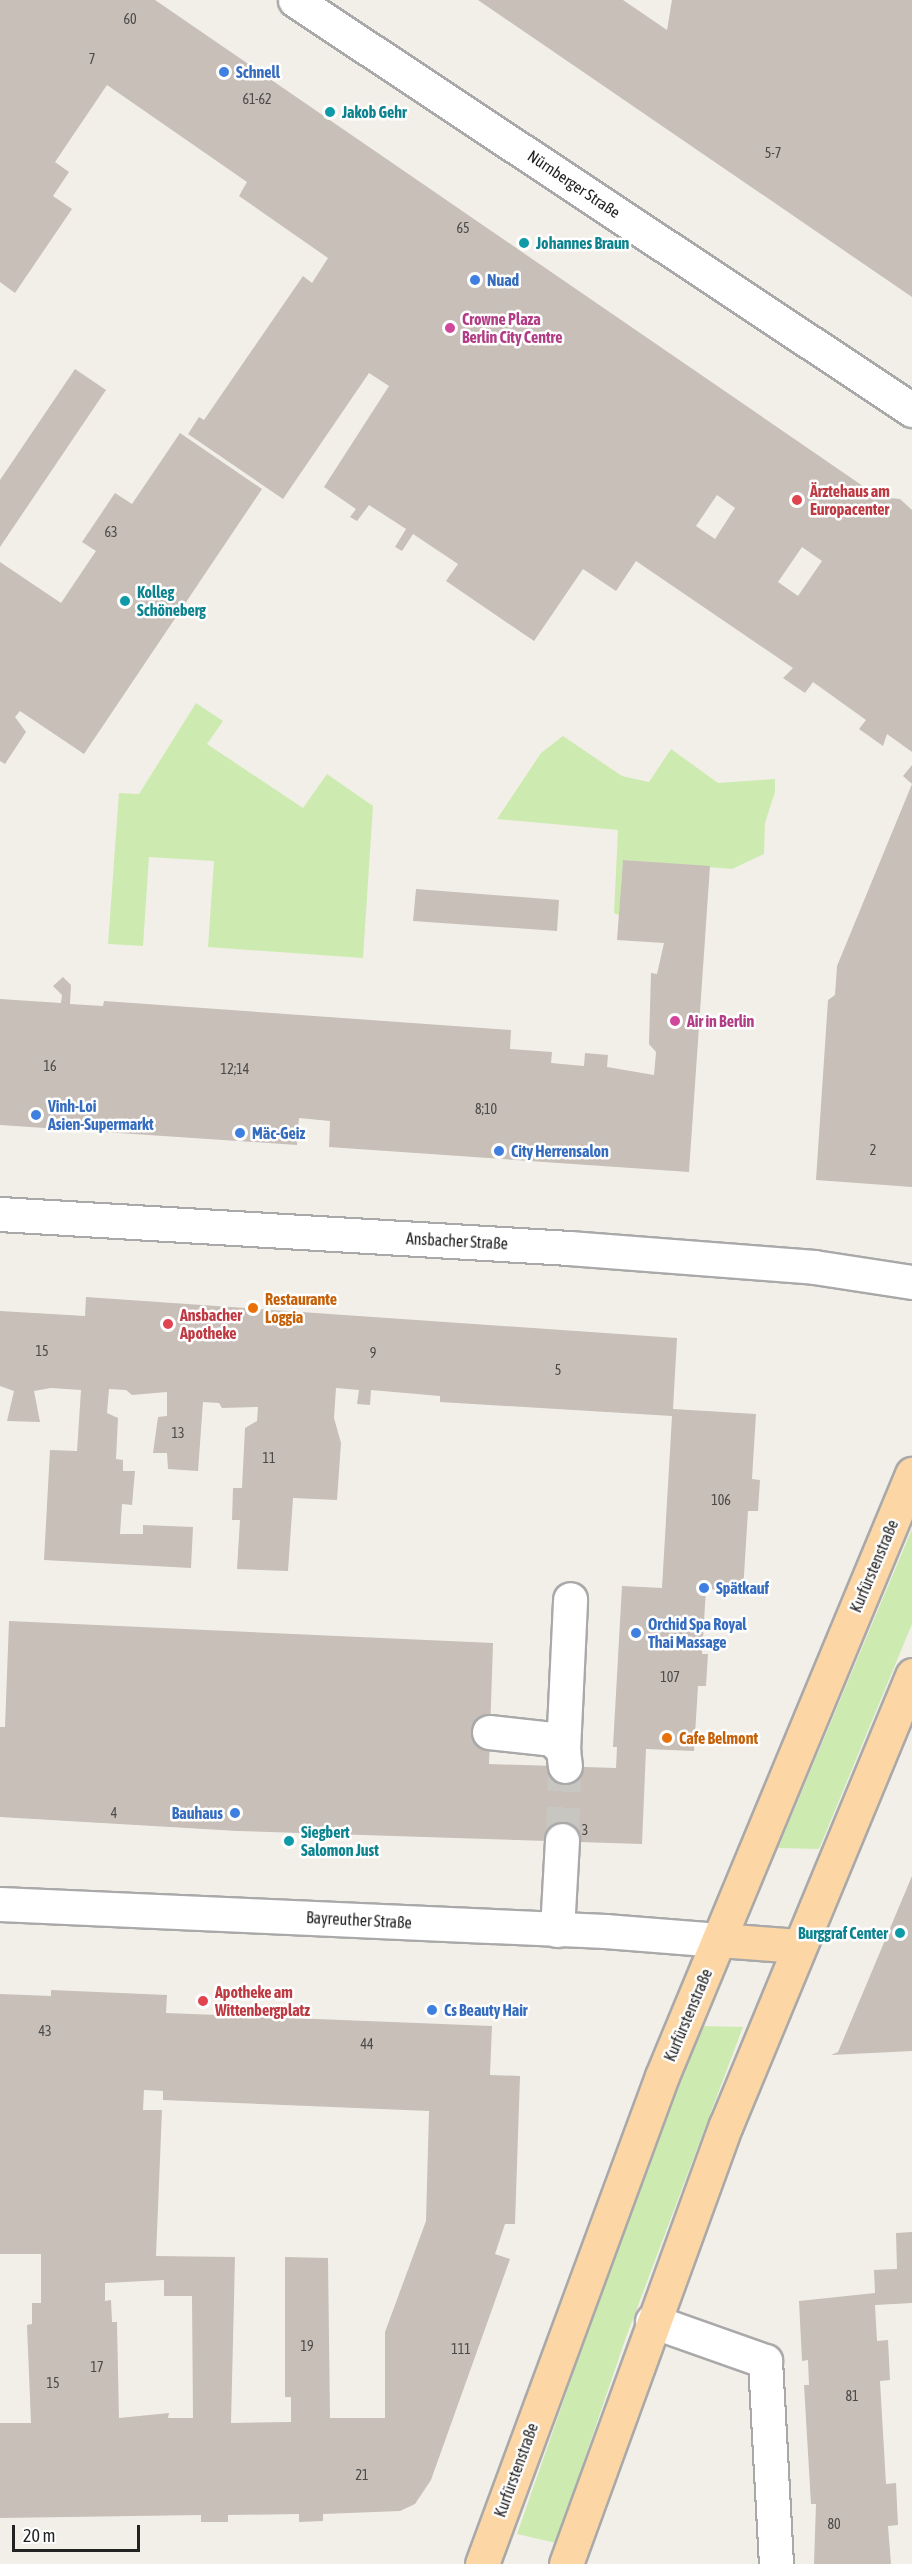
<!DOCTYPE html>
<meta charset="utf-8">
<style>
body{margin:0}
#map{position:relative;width:912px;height:2564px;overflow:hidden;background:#f2efe9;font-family:"Asap Condensed",sans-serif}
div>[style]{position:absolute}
.grass>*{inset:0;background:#cdebb0}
.building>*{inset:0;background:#c7bfb8}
.minor-tunnel>*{height:33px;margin-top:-16.5px;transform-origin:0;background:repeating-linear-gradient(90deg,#c8c6c1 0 33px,transparent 0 49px)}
.roads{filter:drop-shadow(2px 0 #a9a9a9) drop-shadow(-2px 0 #a9a9a9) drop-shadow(0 2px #a9a9a9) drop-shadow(0 -2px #a9a9a9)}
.minor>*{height:33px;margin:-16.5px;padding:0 16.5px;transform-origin:16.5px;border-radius:16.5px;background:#fff}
.major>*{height:33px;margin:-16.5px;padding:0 16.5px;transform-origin:16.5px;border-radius:16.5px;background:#fcd6a4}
.dots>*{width:16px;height:16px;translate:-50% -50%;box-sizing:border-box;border:3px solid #fff;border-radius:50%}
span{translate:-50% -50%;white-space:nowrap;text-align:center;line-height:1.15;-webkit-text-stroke:5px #fff;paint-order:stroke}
.number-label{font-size:14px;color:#4b4948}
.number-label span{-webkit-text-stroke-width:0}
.shop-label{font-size:16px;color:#366cbe;font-weight:700}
.left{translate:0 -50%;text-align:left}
.right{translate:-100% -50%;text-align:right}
.culture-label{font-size:16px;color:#0d838f;font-weight:700}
.street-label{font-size:16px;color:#222}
.hotel-label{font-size:16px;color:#b23c85;font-weight:700}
.health-label{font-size:16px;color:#be3a42;font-weight:700}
.food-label{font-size:16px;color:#c56008;font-weight:700}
.scale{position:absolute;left:12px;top:2525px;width:128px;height:27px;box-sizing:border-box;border:3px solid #222;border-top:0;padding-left:8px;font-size:18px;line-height:21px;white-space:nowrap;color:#222;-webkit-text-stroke:4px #fff;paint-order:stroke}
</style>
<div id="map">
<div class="grass">
<i style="clip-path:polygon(196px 703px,223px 721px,207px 744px,303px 808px,327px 774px,373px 806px,363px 958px,208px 947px,214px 861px,149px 857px,143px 946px,108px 944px,119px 793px,139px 794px)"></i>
<i style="clip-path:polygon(563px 736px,622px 776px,649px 782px,671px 749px,718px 783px,775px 779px,775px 792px,765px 823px,764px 854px,732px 869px,623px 860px,619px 915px,614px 913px,618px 830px,497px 819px,541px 753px)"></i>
<i style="clip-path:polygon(912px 1529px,912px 1624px,819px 1849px,778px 1848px)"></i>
<i style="clip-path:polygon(702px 2026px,743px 2027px,625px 2340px,556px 2543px,517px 2534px,609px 2271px)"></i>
</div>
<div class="building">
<i style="clip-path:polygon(evenodd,0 0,155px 0,876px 495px,881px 489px,890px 498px,900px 499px,912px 510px,912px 752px,887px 734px,883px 746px,859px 729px,866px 720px,813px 682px,805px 693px,783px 678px,793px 668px,636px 561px,616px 591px,583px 569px,534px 641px,446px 581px,458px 564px,413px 534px,402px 551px,395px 547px,406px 529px,369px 505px,357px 521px,350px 517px,356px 509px,324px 487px,389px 386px,369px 373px,283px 499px,188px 434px,199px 417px,204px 420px,303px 276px,312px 283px,328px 258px,239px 196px,247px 182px,107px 85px,55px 162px,69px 172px,53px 196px,72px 209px,15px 293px,0 282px,0 0,717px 495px,735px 508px,715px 539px,696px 526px,717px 495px,0 0,802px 547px,822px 561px,798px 596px,778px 582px,802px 547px)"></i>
<i style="clip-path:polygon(478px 0,623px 0,667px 30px,672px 0,912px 0,912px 297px)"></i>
<i style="clip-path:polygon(75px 369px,106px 390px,0 547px,0 480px)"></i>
<i style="clip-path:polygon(180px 433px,262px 489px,84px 754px,20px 711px,15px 717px,26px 732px,5px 764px,0 761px,0 562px,61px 603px,96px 551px,82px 542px,115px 493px,132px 504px)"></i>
<i style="clip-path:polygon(912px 765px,912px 1187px,816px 1180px,828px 1000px,835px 995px,837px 966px,912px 784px,903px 776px)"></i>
<i style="clip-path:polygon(623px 860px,710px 866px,689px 1172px,329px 1147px,330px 1121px,299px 1118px,297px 1145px,0 1125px,0 999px,61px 1003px,62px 995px,53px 986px,63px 977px,71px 985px,70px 1004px,103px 1006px,104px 1001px,511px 1030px,510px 1049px,552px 1052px,551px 1063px,584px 1066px,585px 1053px,608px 1055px,607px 1067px,654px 1075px,656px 1052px,649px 1044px,651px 973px,657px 974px,664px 943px,617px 940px)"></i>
<i style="clip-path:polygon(416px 889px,559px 900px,557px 931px,413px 921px)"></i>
<i style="clip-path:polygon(86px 1297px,677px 1338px,673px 1409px,756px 1414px,752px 1479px,760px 1480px,758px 1511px,748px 1511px,743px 1591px,706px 1589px,702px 1654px,708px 1654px,706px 1686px,698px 1686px,694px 1751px,646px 1749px,642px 1844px,238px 1831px,0 1817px,0 1727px,5px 1727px,9px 1621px,493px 1643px,489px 1764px,616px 1768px,617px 1747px,613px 1747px,622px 1586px,662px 1588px,672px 1416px,440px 1402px,440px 1396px,371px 1390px,370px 1405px,357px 1404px,359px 1390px,336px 1388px,334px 1418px,341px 1443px,337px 1500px,293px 1498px,288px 1571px,237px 1569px,240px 1520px,232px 1520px,233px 1488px,242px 1488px,245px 1428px,257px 1421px,258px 1407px,222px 1408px,219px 1403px,203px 1402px,198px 1471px,168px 1469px,167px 1453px,153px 1453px,158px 1417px,167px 1416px,167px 1392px,132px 1395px,126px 1390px,109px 1389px,107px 1413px,118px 1418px,116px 1459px,123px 1460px,123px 1471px,135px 1471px,132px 1505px,122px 1504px,120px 1534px,143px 1534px,143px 1525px,193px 1527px,191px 1568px,44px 1560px,50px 1450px,77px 1451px,81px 1390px,51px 1388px,34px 1391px,40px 1422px,7px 1421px,14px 1391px,0 1386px,0 1311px,85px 1316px)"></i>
<i style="clip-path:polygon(912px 1876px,912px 2051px,831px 2055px,838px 2052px)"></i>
<i style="clip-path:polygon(evenodd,51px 1990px,167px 1995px,166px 2013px,492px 2026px,490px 2075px,520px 2076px,515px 2224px,505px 2224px,495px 2254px,510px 2259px,431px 2480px,415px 2504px,400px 2511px,323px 2514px,323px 2521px,299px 2522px,299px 2514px,228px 2515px,228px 2522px,201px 2522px,201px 2515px,0 2518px,0 2423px,31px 2423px,27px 2325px,32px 2324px,32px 2303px,41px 2303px,41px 2254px,0 2254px,0 1994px,51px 1996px,51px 1990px,144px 2090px,163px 2091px,163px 2100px,429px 2111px,426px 2221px,385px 2332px,385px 2418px,330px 2418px,328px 2258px,285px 2257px,285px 2397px,291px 2397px,291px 2422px,231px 2423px,235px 2257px,156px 2256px,162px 2110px,143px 2110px,144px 2090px,51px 1990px,164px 2280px,164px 2296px,192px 2296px,193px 2418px,168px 2418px,169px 2413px,119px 2418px,117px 2322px,112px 2322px,111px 2300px,105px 2301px,105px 2283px,164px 2280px)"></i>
<i style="clip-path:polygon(912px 2232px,912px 2303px,875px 2305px,877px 2341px,888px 2340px,890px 2380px,880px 2381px,886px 2484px,896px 2483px,898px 2525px,888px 2526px,891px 2564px,814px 2564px,816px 2504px,811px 2504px,804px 2385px,809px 2385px,808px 2360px,802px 2361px,799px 2301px,875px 2293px,874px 2270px,897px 2269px,896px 2233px)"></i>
</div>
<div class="minor-tunnel">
<i style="left:562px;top:1840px;width:74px;rotate:-87.7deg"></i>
</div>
<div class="roads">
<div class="minor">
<i style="left:295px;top:0;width:741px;rotate:33.6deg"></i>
<i style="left:0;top:1214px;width:570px;rotate:3.42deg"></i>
<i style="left:569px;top:1248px;width:246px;rotate:4.4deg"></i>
<i style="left:814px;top:1267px;width:99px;rotate:8.7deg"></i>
<i style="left:489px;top:1732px;width:63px;rotate:6.3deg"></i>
<i style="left:552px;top:1739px;width:16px;rotate:45deg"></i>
<i style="left:563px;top:1750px;width:16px;rotate:83deg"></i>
<i style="left:563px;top:1750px;width:151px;rotate:-87.3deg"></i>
<i style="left:0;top:1904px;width:606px;rotate:2.56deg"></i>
<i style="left:605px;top:1931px;width:114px;rotate:4.5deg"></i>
<i style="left:557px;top:1930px;width:90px;rotate:-86.8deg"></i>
<i style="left:652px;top:2321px;width:120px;rotate:19.5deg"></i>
<i style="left:765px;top:2361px;width:203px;rotate:86.9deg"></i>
</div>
<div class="major">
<i style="left:719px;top:1940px;width:80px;rotate:4.3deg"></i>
<i style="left:482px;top:2564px;width:520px;rotate:-69.75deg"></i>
<i style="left:662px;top:2076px;width:652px;rotate:-67.45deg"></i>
<i style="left:566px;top:2564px;width:467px;rotate:-70deg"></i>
<i style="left:726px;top:2125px;width:487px;rotate:-67.5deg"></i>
</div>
</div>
<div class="dots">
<i style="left:224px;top:72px;background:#3f7fe0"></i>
<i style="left:330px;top:112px;background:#0f9aa8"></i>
<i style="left:524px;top:243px;background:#0f9aa8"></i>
<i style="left:475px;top:280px;background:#3f7fe0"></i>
<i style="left:450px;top:328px;background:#d1479c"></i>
<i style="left:797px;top:500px;background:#e0444e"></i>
<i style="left:125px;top:601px;background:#0f9aa8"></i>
<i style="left:675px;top:1021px;background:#d1479c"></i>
<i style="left:36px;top:1115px;background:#3f7fe0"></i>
<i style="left:240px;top:1133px;background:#3f7fe0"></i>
<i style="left:499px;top:1151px;background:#3f7fe0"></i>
<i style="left:253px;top:1308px;background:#e8710a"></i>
<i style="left:168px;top:1324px;background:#e0444e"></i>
<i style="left:704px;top:1588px;background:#3f7fe0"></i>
<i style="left:636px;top:1633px;background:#3f7fe0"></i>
<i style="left:667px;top:1738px;background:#e8710a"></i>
<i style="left:235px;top:1813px;background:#3f7fe0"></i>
<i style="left:289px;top:1841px;background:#0f9aa8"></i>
<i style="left:900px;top:1933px;background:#0f9aa8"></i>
<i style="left:203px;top:2001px;background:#e0444e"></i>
<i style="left:432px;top:2010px;background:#3f7fe0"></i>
</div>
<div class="number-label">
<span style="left:130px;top:19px">60</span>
<span style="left:92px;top:59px">7</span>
<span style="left:257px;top:99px">61-62</span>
<span style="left:773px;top:153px">5-7</span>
<span style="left:463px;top:228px">65</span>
<span style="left:111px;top:532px">63</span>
<span style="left:50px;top:1066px">16</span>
<span style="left:235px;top:1069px">12;14</span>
<span style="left:486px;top:1109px">8;10</span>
<span style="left:873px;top:1150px">2</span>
<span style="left:42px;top:1351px">15</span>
<span style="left:373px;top:1353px">9</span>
<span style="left:558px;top:1370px">5</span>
<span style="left:178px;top:1433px">13</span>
<span style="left:269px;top:1458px">11</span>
<span style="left:721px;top:1500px">106</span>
<span style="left:670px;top:1677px">107</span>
<span style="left:114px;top:1813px">4</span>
<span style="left:585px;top:1830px">3</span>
<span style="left:45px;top:2031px">43</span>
<span style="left:367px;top:2044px">44</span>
<span style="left:307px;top:2346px">19</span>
<span style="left:461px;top:2349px">111</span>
<span style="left:97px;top:2367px">17</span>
<span style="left:53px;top:2383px">15</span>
<span style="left:852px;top:2396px">81</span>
<span style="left:362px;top:2475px">21</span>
<span style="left:834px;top:2524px">80</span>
</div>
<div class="shop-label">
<span class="left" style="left:236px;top:72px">Schnell</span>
<span class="left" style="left:487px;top:280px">Nuad</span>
<span class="left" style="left:48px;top:1115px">Vinh-Loi<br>Asien-Supermarkt</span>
<span class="left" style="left:252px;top:1133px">Mäc-Geiz</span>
<span class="left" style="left:511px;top:1151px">City Herrensalon</span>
<span class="left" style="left:716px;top:1588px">Spätkauf</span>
<span class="left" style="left:648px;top:1633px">Orchid Spa Royal<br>Thai Massage</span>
<span class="right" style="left:223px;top:1813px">Bauhaus</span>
<span class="left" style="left:444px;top:2010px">Cs Beauty Hair</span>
</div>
<div class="culture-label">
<span class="left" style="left:342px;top:112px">Jakob Gehr</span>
<span class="left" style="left:536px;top:243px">Johannes Braun</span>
<span class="left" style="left:137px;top:601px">Kolleg<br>Schöneberg</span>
<span class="left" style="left:301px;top:1841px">Siegbert<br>Salomon Just</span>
<span class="right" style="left:888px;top:1933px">Burggraf Center</span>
</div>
<div class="street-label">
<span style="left:574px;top:184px;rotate:34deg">Nürnberger Straße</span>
<span style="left:457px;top:1241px;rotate:3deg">Ansbacher Straße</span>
<span style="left:874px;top:1566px;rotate:-67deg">Kurfürstenstraße</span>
<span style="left:359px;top:1920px;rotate:3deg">Bayreuther Straße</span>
<span style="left:688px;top:2015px;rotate:-67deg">Kurfürstenstraße</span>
<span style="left:516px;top:2470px;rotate:-70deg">Kurfürstenstraße</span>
</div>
<div class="hotel-label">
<span class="left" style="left:462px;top:328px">Crowne Plaza<br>Berlin City Centre</span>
<span class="left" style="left:687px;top:1021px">Air in Berlin</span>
</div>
<div class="health-label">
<span class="left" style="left:810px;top:500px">Ärztehaus am<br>Europacenter</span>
<span class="left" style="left:180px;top:1324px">Ansbacher<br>Apotheke</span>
<span class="left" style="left:215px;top:2001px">Apotheke am<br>Wittenbergplatz</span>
</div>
<div class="food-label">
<span class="left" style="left:265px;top:1308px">Restaurante<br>Loggia</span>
<span class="left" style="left:679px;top:1738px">Cafe Belmont</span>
</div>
<div class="scale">20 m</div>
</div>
